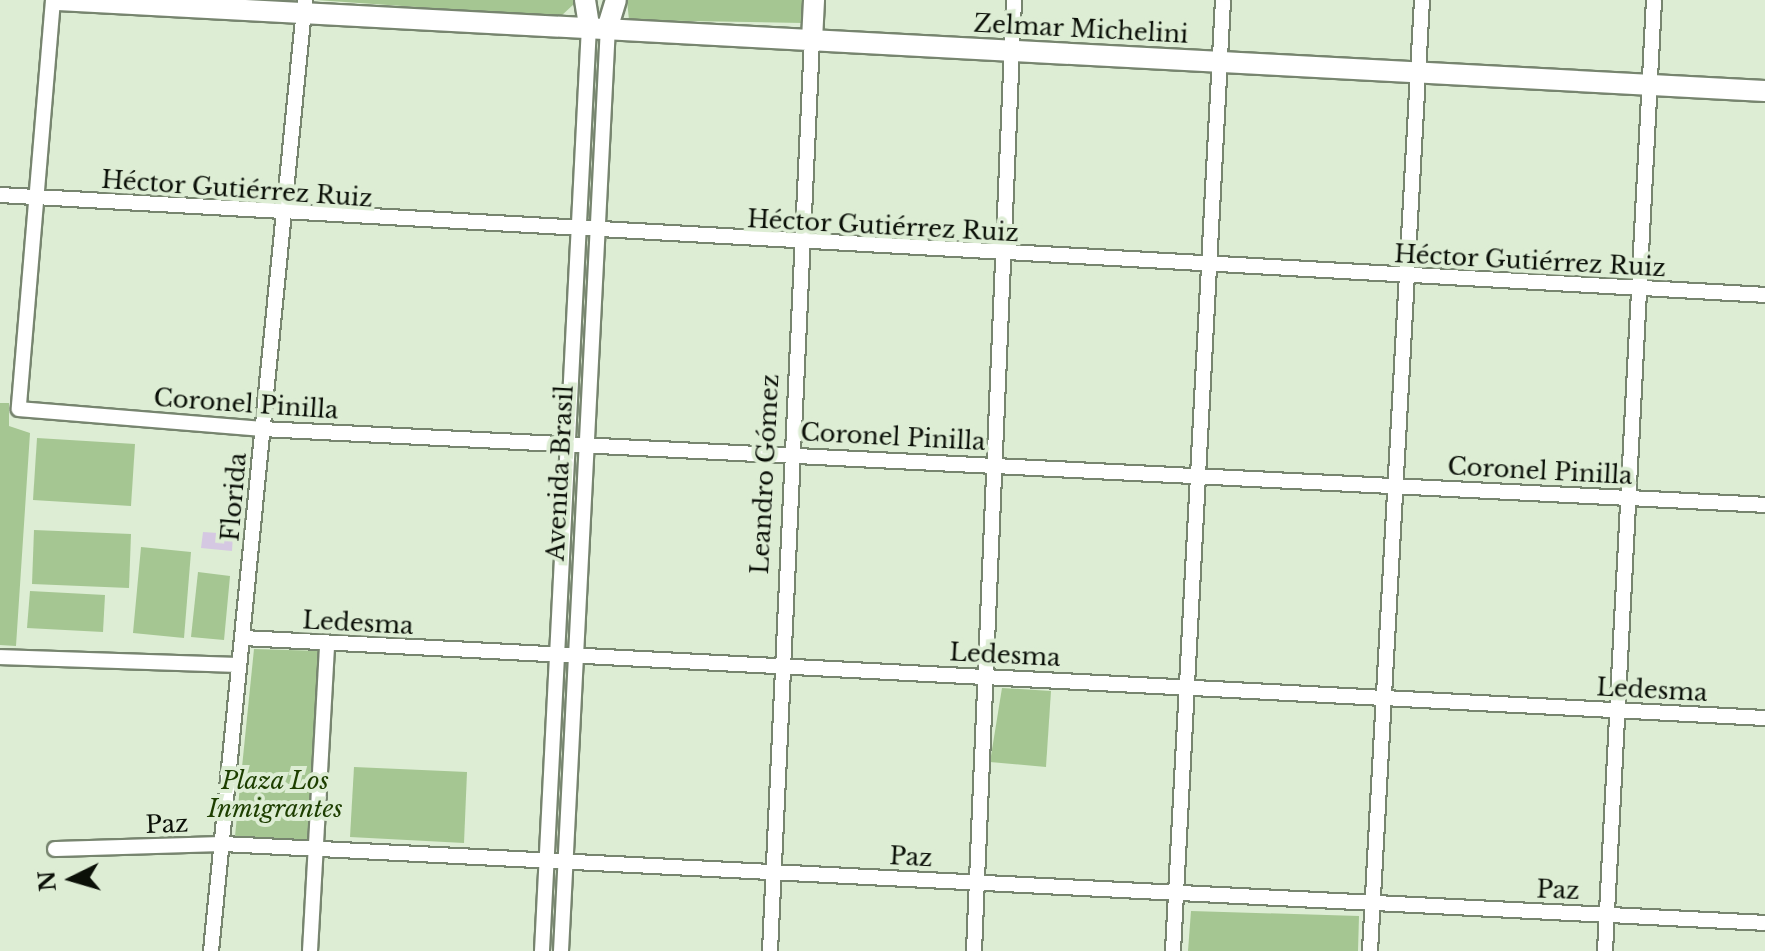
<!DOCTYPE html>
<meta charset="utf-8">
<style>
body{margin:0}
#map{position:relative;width:1765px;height:951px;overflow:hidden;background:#ddedd4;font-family:"Libre Baskerville",serif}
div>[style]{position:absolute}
.green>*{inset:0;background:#a5c692}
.building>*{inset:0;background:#d5c8e2}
.roads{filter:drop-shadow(2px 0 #77856f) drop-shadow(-2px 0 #77856f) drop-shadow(0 2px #77856f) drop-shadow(0 -2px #77856f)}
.street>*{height:14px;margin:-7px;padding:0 7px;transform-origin:7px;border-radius:7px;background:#fff}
.secondary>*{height:20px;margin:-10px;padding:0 10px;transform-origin:10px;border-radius:10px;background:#fff}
span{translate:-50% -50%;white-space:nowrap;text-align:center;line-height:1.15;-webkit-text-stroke:8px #ddedd4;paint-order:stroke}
.street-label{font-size:24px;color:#0b1008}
.park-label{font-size:24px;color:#1d3e00;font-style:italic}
.north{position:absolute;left:32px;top:839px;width:80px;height:80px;-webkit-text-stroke:6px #ddedd4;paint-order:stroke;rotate:265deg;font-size:22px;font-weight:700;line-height:32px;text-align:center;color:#0b1008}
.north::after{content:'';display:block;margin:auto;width:28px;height:36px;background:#0b1008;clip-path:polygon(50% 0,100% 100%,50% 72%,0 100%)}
</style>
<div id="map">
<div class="green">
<i style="clip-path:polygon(316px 0,574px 0,575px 3px,560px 17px)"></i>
<i style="clip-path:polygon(627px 0,804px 0,803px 23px,629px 20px)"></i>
<i style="clip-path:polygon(0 403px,9px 403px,9px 426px,30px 433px,16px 646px,0 645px)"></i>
<i style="clip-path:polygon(37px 438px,135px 444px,131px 506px,33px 500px)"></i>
<i style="clip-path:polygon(34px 530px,131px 534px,129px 588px,32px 584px)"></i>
<i style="clip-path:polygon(141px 547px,191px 552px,184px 638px,133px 633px)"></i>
<i style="clip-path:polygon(198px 572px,230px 576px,224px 640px,191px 637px)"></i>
<i style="clip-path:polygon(30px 591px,105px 595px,103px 632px,27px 628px)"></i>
<i style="clip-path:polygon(254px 649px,321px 651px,307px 840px,235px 836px)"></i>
<i style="clip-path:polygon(1002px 688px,1051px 691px,1046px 767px,990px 762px)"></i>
<i style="clip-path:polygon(354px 767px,467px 772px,464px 843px,350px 837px)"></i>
<i style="clip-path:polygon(1191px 911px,1359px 916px,1358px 951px,1188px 951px)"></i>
</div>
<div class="building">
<i style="clip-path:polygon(203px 532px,233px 534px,232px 551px,201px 548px)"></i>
</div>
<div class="roads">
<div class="street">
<i style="left:53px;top:0;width:410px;rotate:94.8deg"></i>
<i style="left:19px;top:409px;width:244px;rotate:4.7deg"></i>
<i style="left:262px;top:429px;width:1505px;rotate:2.89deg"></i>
<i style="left:0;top:195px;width:1768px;rotate:3.24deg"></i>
<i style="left:243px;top:638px;width:1524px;rotate:3.01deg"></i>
<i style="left:0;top:657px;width:239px;rotate:1.9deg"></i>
<i style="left:55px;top:849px;width:168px;rotate:-1.7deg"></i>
<i style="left:223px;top:844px;width:1544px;rotate:2.93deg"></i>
<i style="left:211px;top:951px;width:956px;rotate:-84.36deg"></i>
<i style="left:310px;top:951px;width:307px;rotate:-86.8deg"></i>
<i style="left:542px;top:951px;width:927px;rotate:-87.09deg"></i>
<i style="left:561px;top:951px;width:926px;rotate:-87.09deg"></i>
<i style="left:770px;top:951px;width:912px;rotate:-87.36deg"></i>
<i style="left:974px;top:951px;width:952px;rotate:-87.59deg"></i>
<i style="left:1173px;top:951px;width:952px;rotate:-86.99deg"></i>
<i style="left:1370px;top:951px;width:952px;rotate:-86.87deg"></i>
<i style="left:1605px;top:951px;width:952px;rotate:-87.05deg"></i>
</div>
<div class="secondary">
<i style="left:58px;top:0;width:1709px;rotate:3.05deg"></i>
<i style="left:585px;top:0;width:25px;rotate:81deg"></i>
<i style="left:608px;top:26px;width:27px;rotate:-73deg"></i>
<i style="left:812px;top:40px;width:40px;rotate:-87.1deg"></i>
</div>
</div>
<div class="street-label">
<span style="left:1081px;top:29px;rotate:3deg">Zelmar Michelini</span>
<span style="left:237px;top:189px;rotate:4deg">Héctor Gutiérrez Ruiz</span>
<span style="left:883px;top:226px;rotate:3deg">Héctor Gutiérrez Ruiz</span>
<span style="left:1530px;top:261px;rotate:3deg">Héctor Gutiérrez Ruiz</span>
<span style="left:246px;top:404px;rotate:4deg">Coronel Pinilla</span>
<span style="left:893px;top:437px;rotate:3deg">Coronel Pinilla</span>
<span style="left:1540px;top:471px;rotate:3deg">Coronel Pinilla</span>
<span style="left:560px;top:473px;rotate:-87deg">Avenida Brasil</span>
<span style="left:765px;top:474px;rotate:-87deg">Leandro Gómez</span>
<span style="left:234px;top:497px;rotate:-85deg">Florida</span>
<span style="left:358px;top:623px;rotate:3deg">Ledesma</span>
<span style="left:1005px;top:655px;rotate:3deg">Ledesma</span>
<span style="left:1652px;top:690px;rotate:3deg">Ledesma</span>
<span style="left:167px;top:824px;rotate:-2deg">Paz</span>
<span style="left:911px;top:857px;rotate:3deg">Paz</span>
<span style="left:1558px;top:890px;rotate:2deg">Paz</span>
</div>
<div class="park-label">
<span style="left:275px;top:795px">Plaza Los<br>Inmigrantes</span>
</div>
<div class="north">N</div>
</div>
